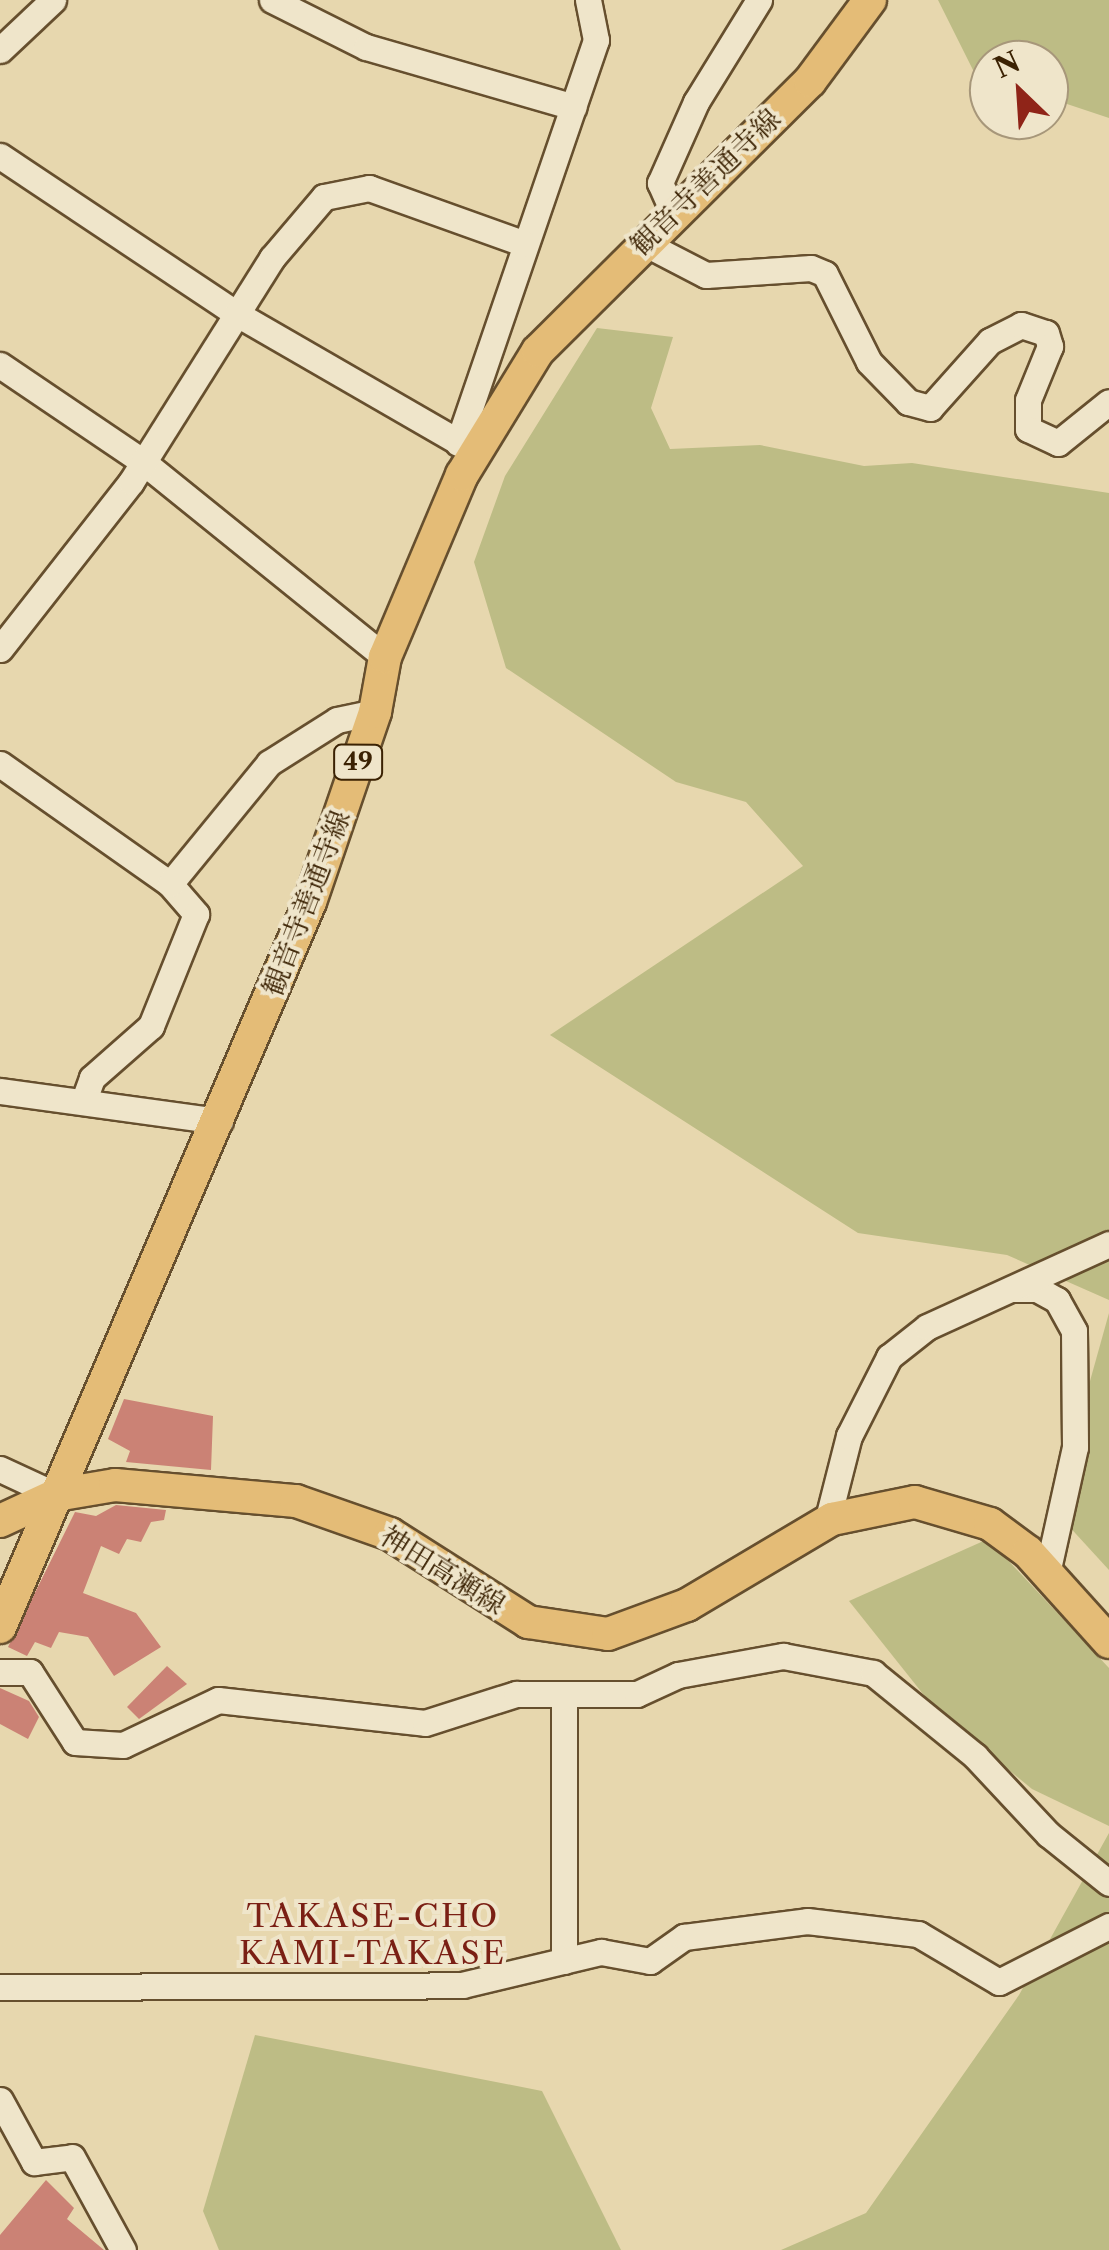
<!DOCTYPE html>
<meta charset="utf-8">
<style>
body{margin:0}
#map{position:relative;width:1109px;height:2250px;overflow:hidden;background:#e7d7ae;font-family:"Libre Caslon Text","Noto Serif JP",serif}
div>[style]{position:absolute}
.green>*{inset:0;background:#bdbc85}
.building>*{inset:0;background:#cb8275}
.roads{filter:drop-shadow(2px 0 #664f2e) drop-shadow(-2px 0 #664f2e) drop-shadow(0 2px #664f2e) drop-shadow(0 -2px #664f2e)}
.minor>*{height:25px;margin:-12.5px;padding:0 12.5px;transform-origin:12.5px;border-radius:12.5px;background:#efe5ca}
.major>*{height:32px;margin:-16px;padding:0 16px;transform-origin:16px;border-radius:16px;background:#e4bc77}
span{translate:-50% -50%;white-space:nowrap;text-align:center;line-height:1.15;-webkit-text-stroke:8px #efe5ca;paint-order:stroke}
.shield-label span{padding:2px 8px;background:#efe5ca;border:2px solid;border-radius:8px;-webkit-text-stroke-width:0}
.shield-label{font-size:25px;color:#3b2203;font-weight:700}
.street-label{font-size:28px;color:#3b2203}
.quarter-label{font-size:32px;color:#7a1f14;letter-spacing:2.5px}
.north{position:absolute;left:969px;top:40px;width:100px;height:100px;box-sizing:border-box;background:#efe5ca;border:2px solid #a7977a;border-radius:50%;rotate:335deg;font-size:28px;font-weight:700;line-height:40px;text-align:center;color:#3b2203}
.north::after{content:'';display:block;margin:auto;width:35px;height:45px;background:#8f2418;clip-path:polygon(50% 0,100% 100%,50% 72%,0 100%)}
</style>
<div id="map">
<div class="green">
<i style="clip-path:polygon(938px 0,1109px 0,1109px 118px,1049px 98px,1049px 60px,989px 60px,989px 77px,974px 72px)"></i>
<i style="clip-path:polygon(597px 328px,673px 337px,651px 408px,670px 449px,760px 445px,864px 466px,912px 463px,1109px 493px,1109px 1300px,1007px 1255px,858px 1233px,550px 1035px,803px 866px,746px 802px,676px 782px,506px 668px,474px 562px,505px 476px)"></i>
<i style="clip-path:polygon(1109px 1313px,1109px 1570px,1054px 1510px)"></i>
<i style="clip-path:polygon(988px 1539px,1109px 1668px,1109px 1826px,1032px 1789px,935px 1709px,849px 1601px)"></i>
<i style="clip-path:polygon(1109px 1833px,1109px 2250px,781px 2250px,866px 2213px,1019px 1995px)"></i>
<i style="clip-path:polygon(255px 2035px,542px 2091px,621px 2250px,219px 2250px,203px 2211px)"></i>
</div>
<div class="building">
<i style="clip-path:polygon(124px 1399px,213px 1416px,211px 1470px,126px 1462px,130px 1451px,108px 1439px)"></i>
<i style="clip-path:polygon(116px 1505px,166px 1510px,164px 1520px,151px 1522px,141px 1542px,127px 1539px,119px 1554px,101px 1546px,83px 1593px,136px 1613px,161px 1647px,114px 1676px,88px 1637px,59px 1632px,51px 1648px,35px 1642px,27px 1656px,8px 1647px,75px 1512px,96px 1516px)"></i>
<i style="clip-path:polygon(167px 1666px,187px 1684px,139px 1719px,127px 1707px)"></i>
<i style="clip-path:polygon(0 1688px,29px 1701px,39px 1717px,28px 1739px,0 1724px)"></i>
<i style="clip-path:polygon(46px 2180px,74px 2208px,67px 2219px,104px 2250px,0 2250px,0 2235px)"></i>
</div>
<div class="roads">
<div class="minor">
<i style="left:272px;top:0;width:105px;rotate:26.6deg"></i>
<i style="left:366px;top:47px;width:216px;rotate:16.1deg"></i>
<i style="left:0;top:50px;width:73px;rotate:-43.3deg"></i>
<i style="left:0;top:156px;width:285px;rotate:33.7deg"></i>
<i style="left:237px;top:314px;width:276px;rotate:30deg"></i>
<i style="left:673px;top:212px;width:32px;rotate:-114deg"></i>
<i style="left:660px;top:183px;width:89px;rotate:-66deg"></i>
<i style="left:696px;top:102px;width:120px;rotate:-58.3deg"></i>
<i style="left:642px;top:242px;width:72px;rotate:27.3deg"></i>
<i style="left:706px;top:275px;width:105px;rotate:-3.8deg"></i>
<i style="left:811px;top:268px;width:15px;rotate:23deg"></i>
<i style="left:825px;top:274px;width:98px;rotate:63.4deg"></i>
<i style="left:869px;top:362px;width:56px;rotate:45.7deg"></i>
<i style="left:908px;top:402px;width:23px;rotate:15deg"></i>
<i style="left:930px;top:408px;width:90px;rotate:-48.2deg"></i>
<i style="left:990px;top:341px;width:35px;rotate:-27deg"></i>
<i style="left:1021px;top:325px;width:26px;rotate:18deg"></i>
<i style="left:1046px;top:333px;width:14px;rotate:73deg"></i>
<i style="left:1050px;top:346px;width:58px;rotate:112.2deg"></i>
<i style="left:1028px;top:400px;width:29px;rotate:90deg"></i>
<i style="left:1028px;top:429px;width:33px;rotate:25deg"></i>
<i style="left:1058px;top:443px;width:65px;rotate:-38.8deg"></i>
<i style="left:0;top:365px;width:171px;rotate:34.1deg"></i>
<i style="left:142px;top:461px;width:312px;rotate:38.9deg"></i>
<i style="left:458px;top:443px;width:426px;rotate:-71.1deg"></i>
<i style="left:596px;top:40px;width:41px;rotate:-101.3deg"></i>
<i style="left:0;top:649px;width:212px;rotate:-51.9deg"></i>
<i style="left:131px;top:482px;width:265px;rotate:-57.8deg"></i>
<i style="left:272px;top:258px;width:80px;rotate:-49.6deg"></i>
<i style="left:324px;top:197px;width:46px;rotate:-11.3deg"></i>
<i style="left:369px;top:188px;width:166px;rotate:19.7deg"></i>
<i style="left:0;top:764px;width:208px;rotate:35.2deg"></i>
<i style="left:170px;top:884px;width:40px;rotate:49deg"></i>
<i style="left:196px;top:914px;width:121px;rotate:111.9deg"></i>
<i style="left:151px;top:1026px;width:79px;rotate:138.6deg"></i>
<i style="left:92px;top:1078px;width:23px;rotate:110deg"></i>
<i style="left:170px;top:884px;width:156px;rotate:-50.7deg"></i>
<i style="left:269px;top:763px;width:80px;rotate:-32.3deg"></i>
<i style="left:337px;top:720px;width:39px;rotate:-12deg"></i>
<i style="left:0;top:1091px;width:222px;rotate:7.8deg"></i>
<i style="left:1012px;top:1289px;width:25px"></i>
<i style="left:1037px;top:1289px;width:23px;rotate:29deg"></i>
<i style="left:1057px;top:1300px;width:35px;rotate:61deg"></i>
<i style="left:1074px;top:1331px;width:116px;rotate:89.5deg"></i>
<i style="left:1075px;top:1447px;width:129px;rotate:102.5deg"></i>
<i style="left:0;top:1469px;width:62px;rotate:24.9deg"></i>
<i style="left:827px;top:1522px;width:89px;rotate:-75.7deg"></i>
<i style="left:849px;top:1436px;width:89px;rotate:-63.1deg"></i>
<i style="left:889px;top:1357px;width:48px;rotate:-38.3deg"></i>
<i style="left:927px;top:1327px;width:200px;rotate:-24.5deg"></i>
<i style="left:0;top:1672px;width:30px"></i>
<i style="left:30px;top:1672px;width:83px;rotate:57.3deg"></i>
<i style="left:75px;top:1742px;width:48px;rotate:3.6deg"></i>
<i style="left:123px;top:1745px;width:105px;rotate:-25.3deg"></i>
<i style="left:218px;top:1700px;width:208px;rotate:6.3deg"></i>
<i style="left:425px;top:1723px;width:96px;rotate:-17.7deg"></i>
<i style="left:516px;top:1694px;width:121px"></i>
<i style="left:637px;top:1694px;width:45px;rotate:-24.9deg"></i>
<i style="left:678px;top:1675px;width:107px;rotate:-10.3deg"></i>
<i style="left:783px;top:1656px;width:92px;rotate:10.7deg"></i>
<i style="left:873px;top:1673px;width:132px;rotate:39.1deg"></i>
<i style="left:975px;top:1756px;width:107px;rotate:46.9deg"></i>
<i style="left:1048px;top:1834px;width:78px;rotate:38.8deg"></i>
<i style="left:564px;top:1961px;width:267px;rotate:-90deg"></i>
<i style="left:0;top:1987px;width:462px;rotate:-0.2deg"></i>
<i style="left:462px;top:1985px;width:143px;rotate:-13.4deg"></i>
<i style="left:601px;top:1952px;width:50px;rotate:10.4deg"></i>
<i style="left:650px;top:1961px;width:42px;rotate:-35.2deg"></i>
<i style="left:684px;top:1937px;width:124px;rotate:-7.4deg"></i>
<i style="left:807px;top:1921px;width:112px;rotate:6.7deg"></i>
<i style="left:918px;top:1934px;width:94px;rotate:30.7deg"></i>
<i style="left:999px;top:1982px;width:123px;rotate:-27deg"></i>
<i style="left:0;top:2100px;width:71px;rotate:61.3deg"></i>
<i style="left:34px;top:2162px;width:38px;rotate:-7deg"></i>
<i style="left:72px;top:2157px;width:106px;rotate:61.3deg"></i>
</div>
<div class="major">
<i style="left:0;top:1521px;width:62px;rotate:-24.9deg"></i>
<i style="left:56px;top:1495px;width:60px;rotate:-9.6deg"></i>
<i style="left:115px;top:1485px;width:182px;rotate:5.1deg"></i>
<i style="left:296px;top:1501px;width:100px;rotate:19.3deg"></i>
<i style="left:390px;top:1534px;width:164px;rotate:32.5deg"></i>
<i style="left:528px;top:1622px;width:81px;rotate:8.5deg"></i>
<i style="left:608px;top:1634px;width:84px;rotate:-20.2deg"></i>
<i style="left:687px;top:1605px;width:169px;rotate:-30.7deg"></i>
<i style="left:832px;top:1519px;width:85px;rotate:-11.6deg"></i>
<i style="left:915px;top:1502px;width:78px;rotate:16.3deg"></i>
<i style="left:990px;top:1524px;width:47px;rotate:36.4deg"></i>
<i style="left:1028px;top:1552px;width:121px;rotate:48deg"></i>
<i style="left:0;top:1627px;width:788px;rotate:-66.85deg"></i>
<i style="left:310px;top:902px;width:201px;rotate:-71.1deg"></i>
<i style="left:375px;top:712px;width:56px;rotate:-79.7deg"></i>
<i style="left:385px;top:657px;width:198px;rotate:-67.1deg"></i>
<i style="left:462px;top:475px;width:145px;rotate:-58.5deg"></i>
<i style="left:538px;top:351px;width:383px;rotate:-44.8deg"></i>
<i style="left:810px;top:81px;width:101px;rotate:-53.5deg"></i>
</div>
</div>
<div class="shield-label">
<span style="left:358px;top:762px">49</span>
</div>
<div class="street-label">
<span style="left:705px;top:182px;rotate:-44deg">観音寺善通寺線</span>
<span style="left:306px;top:903px;rotate:-69deg">観音寺善通寺線</span>
<span style="left:443px;top:1570px;rotate:32deg">神田高瀬線</span>
</div>
<div class="quarter-label">
<span style="left:373px;top:1935px">TAKASE-CHO<br>KAMI-TAKASE</span>
</div>
<div class="north">N</div>
</div>
